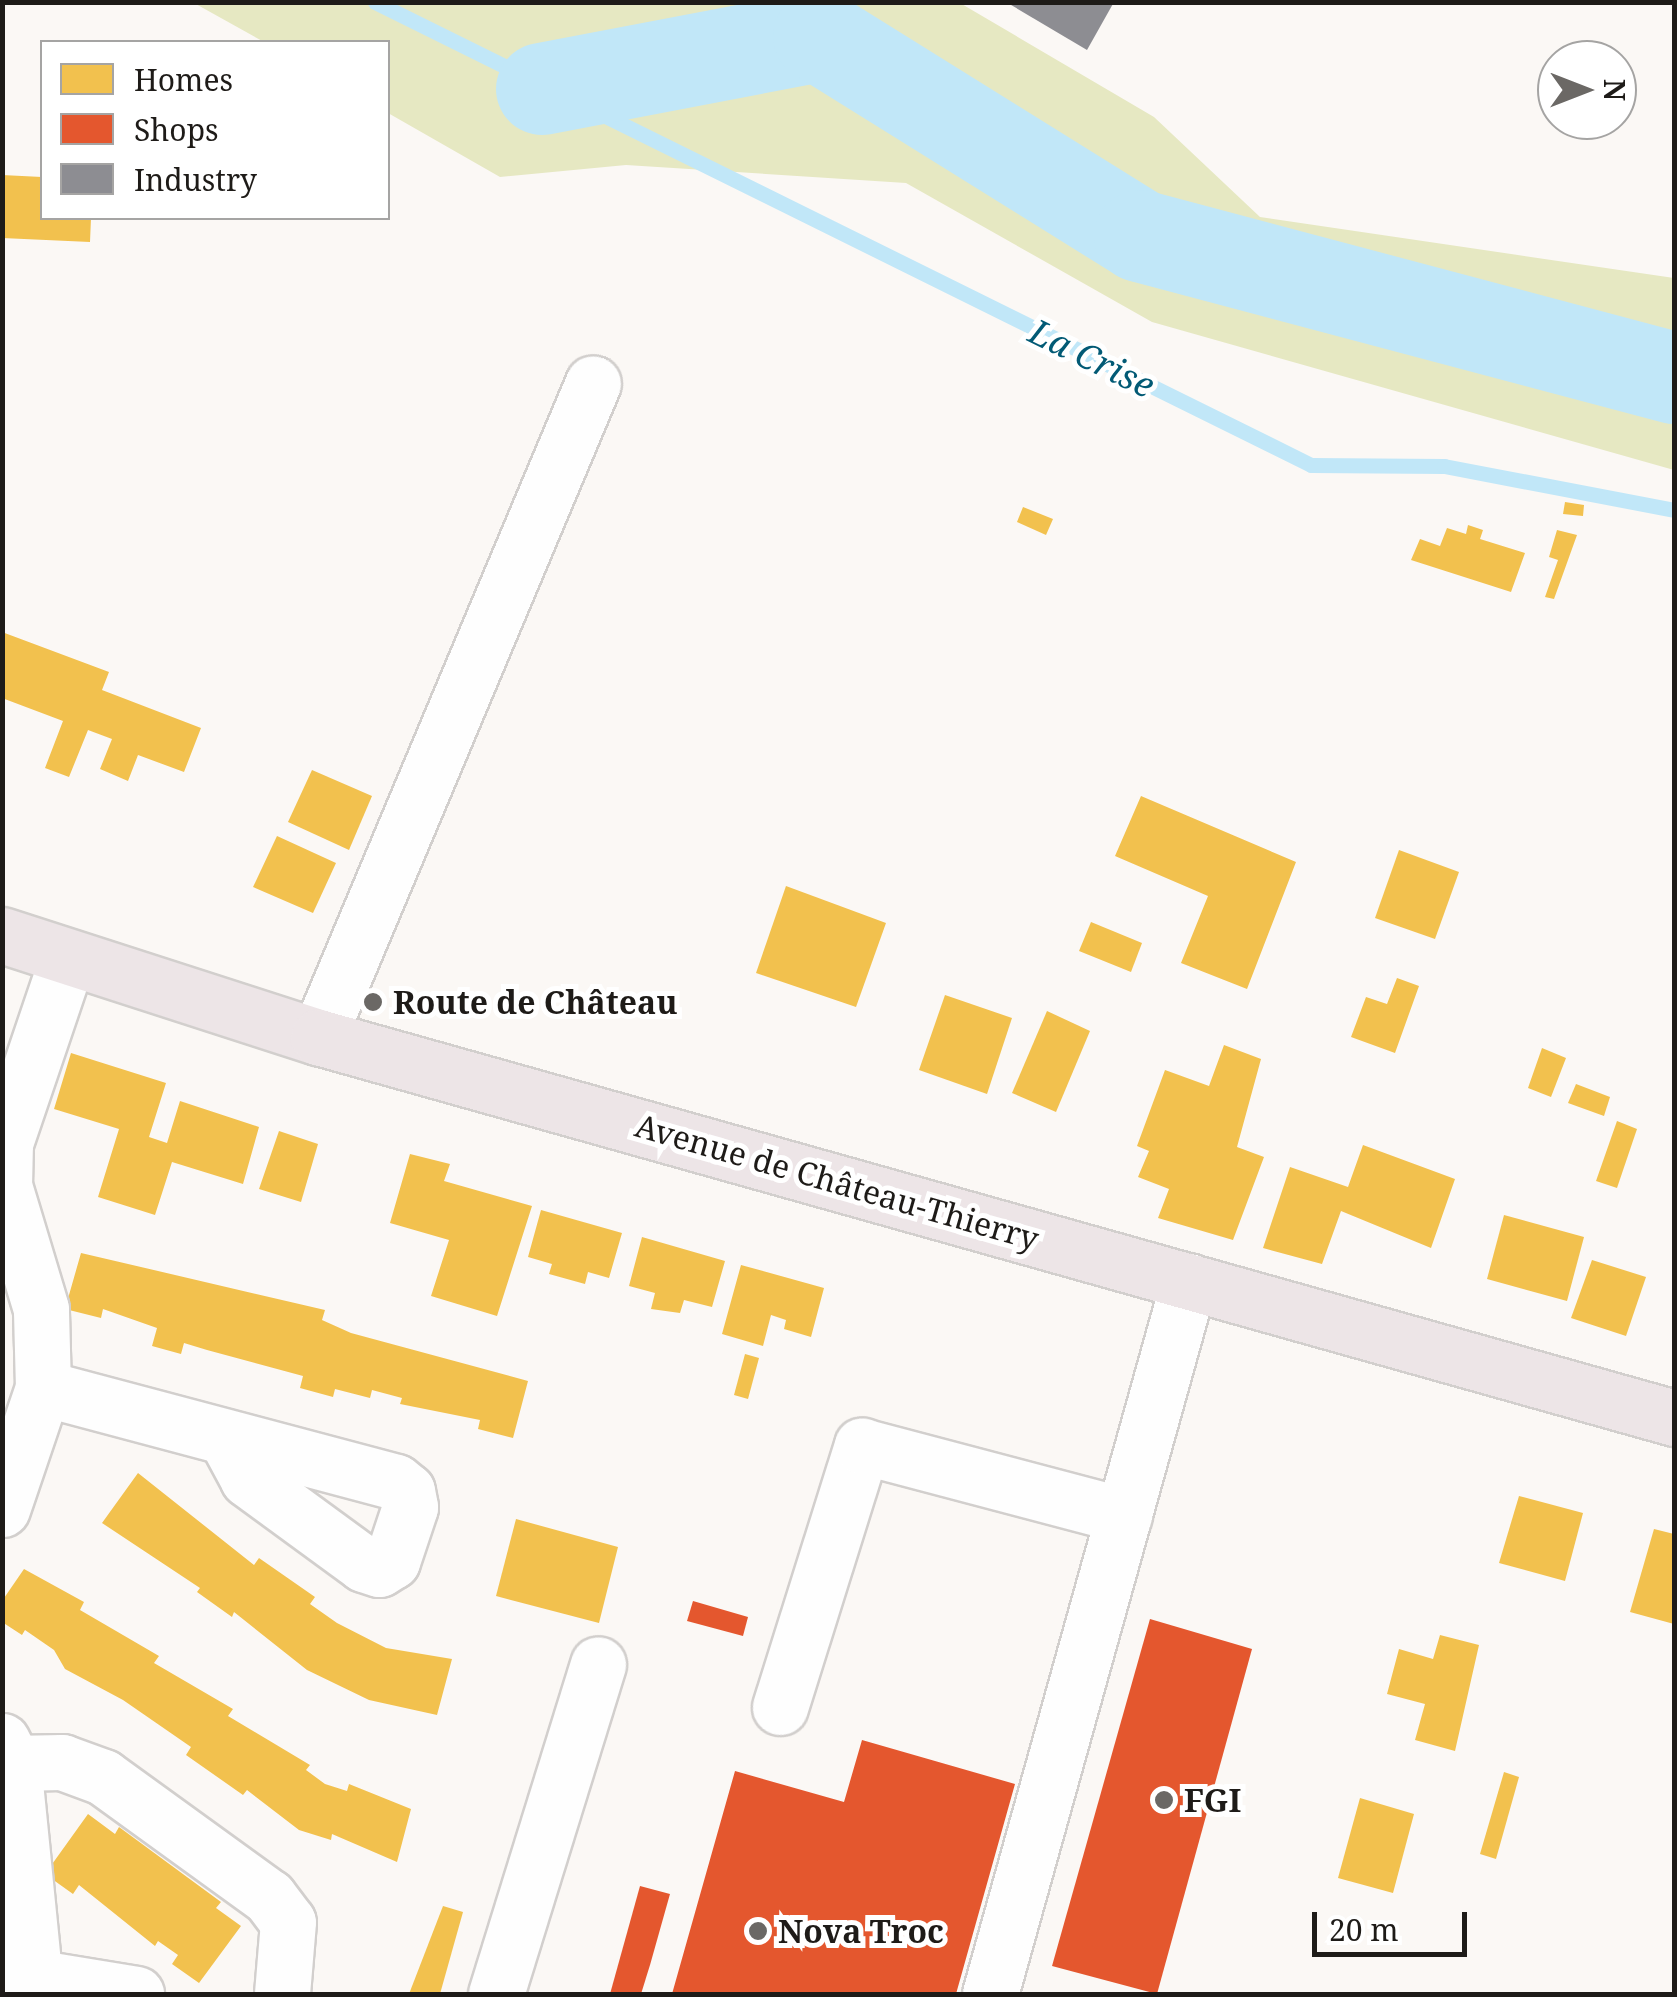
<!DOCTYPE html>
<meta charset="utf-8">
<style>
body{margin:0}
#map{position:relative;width:1677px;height:1997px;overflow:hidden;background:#fbf8f5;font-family:"Noto Serif",serif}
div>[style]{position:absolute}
.green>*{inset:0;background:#e6e8c2}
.homes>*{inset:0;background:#f2c14e}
.shops>*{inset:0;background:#e4572e}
.industry>*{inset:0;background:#8d8d92}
.stream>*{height:15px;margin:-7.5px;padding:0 7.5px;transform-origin:7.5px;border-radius:7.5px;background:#c1e7f8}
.river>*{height:92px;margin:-46px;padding:0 46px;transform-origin:46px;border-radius:46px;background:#c1e7f8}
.roads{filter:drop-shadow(2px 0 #d2cfcd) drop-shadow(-2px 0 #d2cfcd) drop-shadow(0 2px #d2cfcd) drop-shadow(0 -2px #d2cfcd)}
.minor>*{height:55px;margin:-27.5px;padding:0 27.5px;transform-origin:27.5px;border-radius:27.5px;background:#fefefe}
.major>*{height:55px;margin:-27.5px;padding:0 27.5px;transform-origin:27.5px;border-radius:27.5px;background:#ede5e7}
.dots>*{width:28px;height:28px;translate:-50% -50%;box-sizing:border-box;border:5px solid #fff;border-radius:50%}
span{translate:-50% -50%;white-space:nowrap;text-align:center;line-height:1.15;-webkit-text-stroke:10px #fff;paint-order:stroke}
.poi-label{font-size:32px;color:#1e1b18;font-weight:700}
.left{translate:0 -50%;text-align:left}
.street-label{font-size:32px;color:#1e1b18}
.water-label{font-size:35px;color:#025a75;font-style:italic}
.frame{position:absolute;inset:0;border:5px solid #1e1b18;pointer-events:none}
.legend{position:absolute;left:40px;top:40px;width:350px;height:180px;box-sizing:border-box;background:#fff;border:2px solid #a5a4a3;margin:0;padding:12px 18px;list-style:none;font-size:30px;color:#1e1b18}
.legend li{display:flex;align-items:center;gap:20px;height:50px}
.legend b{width:50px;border:2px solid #a5a4a3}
.north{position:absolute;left:1537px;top:40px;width:100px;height:100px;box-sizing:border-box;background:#fff;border:2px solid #a5a4a3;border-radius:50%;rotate:90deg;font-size:28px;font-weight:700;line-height:40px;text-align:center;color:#1e1b18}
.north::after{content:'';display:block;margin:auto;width:35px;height:45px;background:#6b6865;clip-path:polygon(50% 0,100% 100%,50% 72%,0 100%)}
.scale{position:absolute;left:1312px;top:1912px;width:155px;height:45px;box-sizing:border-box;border:5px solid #1e1b18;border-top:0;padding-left:12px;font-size:30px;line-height:35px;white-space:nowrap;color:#1e1b18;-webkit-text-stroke:8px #fff;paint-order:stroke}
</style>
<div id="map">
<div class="green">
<i style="clip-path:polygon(194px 3px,960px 3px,1154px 117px,1260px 217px,1674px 278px,1674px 470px,1152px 322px,906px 183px,626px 165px,500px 177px,388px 113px,388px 42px,264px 42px)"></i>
</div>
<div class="homes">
<i style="clip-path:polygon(2px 175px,42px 177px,42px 218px,91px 218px,90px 242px,2px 238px)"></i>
<i style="clip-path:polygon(1565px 502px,1584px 505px,1583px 516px,1563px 514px)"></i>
<i style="clip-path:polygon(1023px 507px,1053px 519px,1046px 535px,1017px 522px)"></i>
<i style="clip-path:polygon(1468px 525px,1483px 530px,1480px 539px,1525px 553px,1511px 592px,1411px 560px,1420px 539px,1440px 546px,1447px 528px,1466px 534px)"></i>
<i style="clip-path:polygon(1557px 530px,1577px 535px,1554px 599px,1545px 597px,1558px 560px,1549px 557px)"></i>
<i style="clip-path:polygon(2px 632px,109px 672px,102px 690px,201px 728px,184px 772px,138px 755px,128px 781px,100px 769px,112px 739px,88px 730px,69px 777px,45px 768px,63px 721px,2px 698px)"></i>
<i style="clip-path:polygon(312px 770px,372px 796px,349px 850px,288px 822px)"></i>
<i style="clip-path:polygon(1141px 796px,1296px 862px,1247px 989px,1181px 963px,1208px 896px,1115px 856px)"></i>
<i style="clip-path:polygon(277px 836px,336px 863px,313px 913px,253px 887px)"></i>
<i style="clip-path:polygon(1399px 850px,1459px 872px,1435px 939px,1375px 918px)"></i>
<i style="clip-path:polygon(786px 886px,886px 923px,856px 1007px,756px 973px)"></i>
<i style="clip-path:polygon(1091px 922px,1142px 943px,1131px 972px,1079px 951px)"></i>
<i style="clip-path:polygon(1397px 978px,1419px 986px,1395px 1053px,1351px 1037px,1366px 997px,1387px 1004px)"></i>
<i style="clip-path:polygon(945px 995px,1012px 1018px,987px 1094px,919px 1070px)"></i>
<i style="clip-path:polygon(1047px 1011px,1090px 1031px,1056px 1112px,1012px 1093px)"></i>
<i style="clip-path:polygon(1224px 1045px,1261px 1059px,1237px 1147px,1264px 1157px,1233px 1240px,1158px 1218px,1169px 1189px,1138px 1177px,1149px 1151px,1137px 1146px,1165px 1070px,1209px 1086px)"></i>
<i style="clip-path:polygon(1542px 1048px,1566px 1058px,1551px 1097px,1528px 1088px)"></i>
<i style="clip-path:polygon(71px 1053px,166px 1083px,149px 1137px,167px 1143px,180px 1101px,259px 1127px,243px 1184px,172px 1162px,155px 1215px,98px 1197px,119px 1129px,54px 1109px)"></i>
<i style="clip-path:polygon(1576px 1084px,1610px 1097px,1604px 1116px,1568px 1103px)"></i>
<i style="clip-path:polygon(1617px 1121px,1637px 1129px,1617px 1188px,1596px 1181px)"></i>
<i style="clip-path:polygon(279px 1131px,318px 1144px,301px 1202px,259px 1189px)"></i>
<i style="clip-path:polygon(1363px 1145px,1455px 1179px,1431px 1248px,1341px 1211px,1322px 1264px,1263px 1248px,1290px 1167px,1348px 1187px)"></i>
<i style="clip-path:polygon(410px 1154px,450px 1164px,444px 1181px,532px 1206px,497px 1316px,431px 1296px,449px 1240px,390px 1223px)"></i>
<i style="clip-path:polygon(541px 1210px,622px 1233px,609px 1278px,588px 1272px,585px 1284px,549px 1274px,552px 1264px,528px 1257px)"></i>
<i style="clip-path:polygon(1504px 1215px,1584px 1237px,1567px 1301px,1487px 1279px)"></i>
<i style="clip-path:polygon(642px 1237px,725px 1261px,712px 1307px,684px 1300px,680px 1313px,651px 1309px,655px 1293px,629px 1286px)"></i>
<i style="clip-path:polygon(81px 1253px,325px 1310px,322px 1320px,351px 1333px,528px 1381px,513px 1438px,478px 1429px,480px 1420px,400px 1404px,402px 1398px,372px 1390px,370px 1398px,335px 1389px,333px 1397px,300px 1388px,303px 1376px,207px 1350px,184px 1343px,181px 1354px,152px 1346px,157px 1328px,103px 1309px,101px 1318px,65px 1309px)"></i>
<i style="clip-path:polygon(1592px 1260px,1646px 1277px,1626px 1336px,1571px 1318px)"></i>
<i style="clip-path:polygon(741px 1265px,824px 1288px,811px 1337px,784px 1329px,786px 1320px,771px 1315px,763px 1346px,722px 1334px)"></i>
<i style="clip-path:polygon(745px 1354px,759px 1358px,748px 1399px,734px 1395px)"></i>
<i style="clip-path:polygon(138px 1473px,254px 1565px,259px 1558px,315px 1597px,310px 1604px,337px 1623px,386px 1648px,452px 1659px,437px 1715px,369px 1700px,307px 1670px,234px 1612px,232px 1617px,197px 1592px,200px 1588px,102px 1523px)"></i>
<i style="clip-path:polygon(1519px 1496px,1583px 1513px,1565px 1581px,1499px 1563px)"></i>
<i style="clip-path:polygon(516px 1519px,618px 1547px,599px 1623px,496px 1596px)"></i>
<i style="clip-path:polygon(1654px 1529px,1674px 1534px,1674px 1624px,1630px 1612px)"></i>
<i style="clip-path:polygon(24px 1569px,84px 1602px,80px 1610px,159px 1656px,154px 1663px,233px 1709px,228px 1716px,310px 1765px,306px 1770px,325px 1784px,347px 1791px,349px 1784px,411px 1809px,397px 1862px,332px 1834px,331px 1840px,299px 1830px,247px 1790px,243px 1795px,186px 1755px,191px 1747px,123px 1700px,65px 1669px,54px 1650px,25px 1630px,22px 1635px,2px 1622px,2px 1601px)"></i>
<i style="clip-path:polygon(1440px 1635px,1479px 1645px,1455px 1751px,1415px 1740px,1425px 1704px,1387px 1694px,1399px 1649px,1433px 1659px)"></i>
<i style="clip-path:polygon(1504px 1772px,1519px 1777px,1496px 1859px,1480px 1854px)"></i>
<i style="clip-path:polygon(1360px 1798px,1414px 1814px,1393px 1893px,1338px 1878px)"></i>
<i style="clip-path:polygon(88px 1814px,115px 1834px,119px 1827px,221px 1902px,216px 1908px,241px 1926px,199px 1983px,172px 1964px,178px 1955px,158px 1941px,155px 1946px,79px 1885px,73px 1894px,45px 1874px)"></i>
<i style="clip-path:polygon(443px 1906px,463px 1912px,440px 1994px,409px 1994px)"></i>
</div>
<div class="shops">
<i style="clip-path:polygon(693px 1601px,748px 1617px,743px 1636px,687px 1621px)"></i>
<i style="clip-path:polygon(1150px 1619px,1252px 1649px,1157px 1994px,1052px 1966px)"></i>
<i style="clip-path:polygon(862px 1740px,1015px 1784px,956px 1994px,672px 1994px,735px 1771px,844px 1802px)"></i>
<i style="clip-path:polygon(640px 1886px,670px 1894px,650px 1965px,641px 1994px,610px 1994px)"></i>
</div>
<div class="industry">
<i style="clip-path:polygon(1006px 2px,1114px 2px,1087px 50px)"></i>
</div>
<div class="stream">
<i style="left:375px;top:2px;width:1044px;rotate:26.32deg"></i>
<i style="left:1311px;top:465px;width:133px;rotate:0.4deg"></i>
<i style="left:1444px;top:466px;width:234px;rotate:10.8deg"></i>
</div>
<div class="river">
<i style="left:542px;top:89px;width:282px;rotate:-10.8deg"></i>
<i style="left:819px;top:36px;width:378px;rotate:31.9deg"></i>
<i style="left:1140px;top:236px;width:553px;rotate:14.89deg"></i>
</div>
<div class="roads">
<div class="minor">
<i style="left:318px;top:1037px;width:709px;rotate:-67.19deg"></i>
<i style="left:43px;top:1388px;width:365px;rotate:14.9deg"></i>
<i style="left:396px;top:1482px;width:14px;rotate:39deg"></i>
<i style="left:407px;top:1491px;width:16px;rotate:79deg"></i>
<i style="left:410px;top:1507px;width:57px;rotate:108.4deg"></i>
<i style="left:392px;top:1561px;width:15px;rotate:148deg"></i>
<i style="left:379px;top:1569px;width:16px;rotate:-162deg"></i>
<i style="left:364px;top:1564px;width:144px;rotate:-143.8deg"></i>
<i style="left:248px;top:1479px;width:44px;rotate:-118.3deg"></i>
<i style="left:2px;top:1509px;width:128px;rotate:-71.3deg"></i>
<i style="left:43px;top:1388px;width:79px;rotate:-91.5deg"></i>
<i style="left:41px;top:1309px;width:128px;rotate:-106.7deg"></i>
<i style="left:4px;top:1186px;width:43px;rotate:-88.7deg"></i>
<i style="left:5px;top:1143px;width:193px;rotate:-71.3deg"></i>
<i style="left:780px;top:1707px;width:274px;rotate:-72.6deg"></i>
<i style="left:862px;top:1446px;width:271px;rotate:14.8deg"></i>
<i style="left:2px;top:1741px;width:25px;rotate:63deg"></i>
<i style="left:13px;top:1763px;width:232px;rotate:84.3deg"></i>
<i style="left:13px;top:1763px;width:49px;rotate:-1.2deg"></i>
<i style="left:62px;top:1762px;width:44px;rotate:20.1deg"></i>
<i style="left:103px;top:1777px;width:205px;rotate:35.9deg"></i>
<i style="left:269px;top:1897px;width:31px;rotate:53deg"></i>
<i style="left:288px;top:1922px;width:72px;rotate:94.8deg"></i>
<i style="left:2px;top:1972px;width:136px;rotate:9.3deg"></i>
<i style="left:496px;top:1994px;width:345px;rotate:-72.8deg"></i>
<i style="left:990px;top:1994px;width:740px;rotate:-74.41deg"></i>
</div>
<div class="major">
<i style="left:2px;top:935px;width:332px;rotate:17.9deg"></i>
<i style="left:318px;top:1037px;width:1409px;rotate:15.69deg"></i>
</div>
</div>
<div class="dots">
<i style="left:373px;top:1002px;background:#6b6865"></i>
<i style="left:1164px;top:1800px;background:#6b6865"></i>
<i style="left:758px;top:1931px;background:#6b6865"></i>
</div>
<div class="poi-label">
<span class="left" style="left:393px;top:1002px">Route de Château</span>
<span class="left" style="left:1184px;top:1800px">FGI</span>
<span class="left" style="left:778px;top:1931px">Nova Troc</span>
</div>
<div class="street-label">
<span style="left:837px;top:1182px;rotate:16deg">Avenue de Château-Thierry</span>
</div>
<div class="water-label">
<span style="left:1092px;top:358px;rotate:26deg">La Crise</span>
</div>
<div class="frame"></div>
<ul class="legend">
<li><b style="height:28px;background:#f2c14e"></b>Homes</li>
<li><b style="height:28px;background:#e4572e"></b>Shops</li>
<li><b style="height:28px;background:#8d8d92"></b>Industry</li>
</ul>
<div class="north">N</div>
<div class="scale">20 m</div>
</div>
